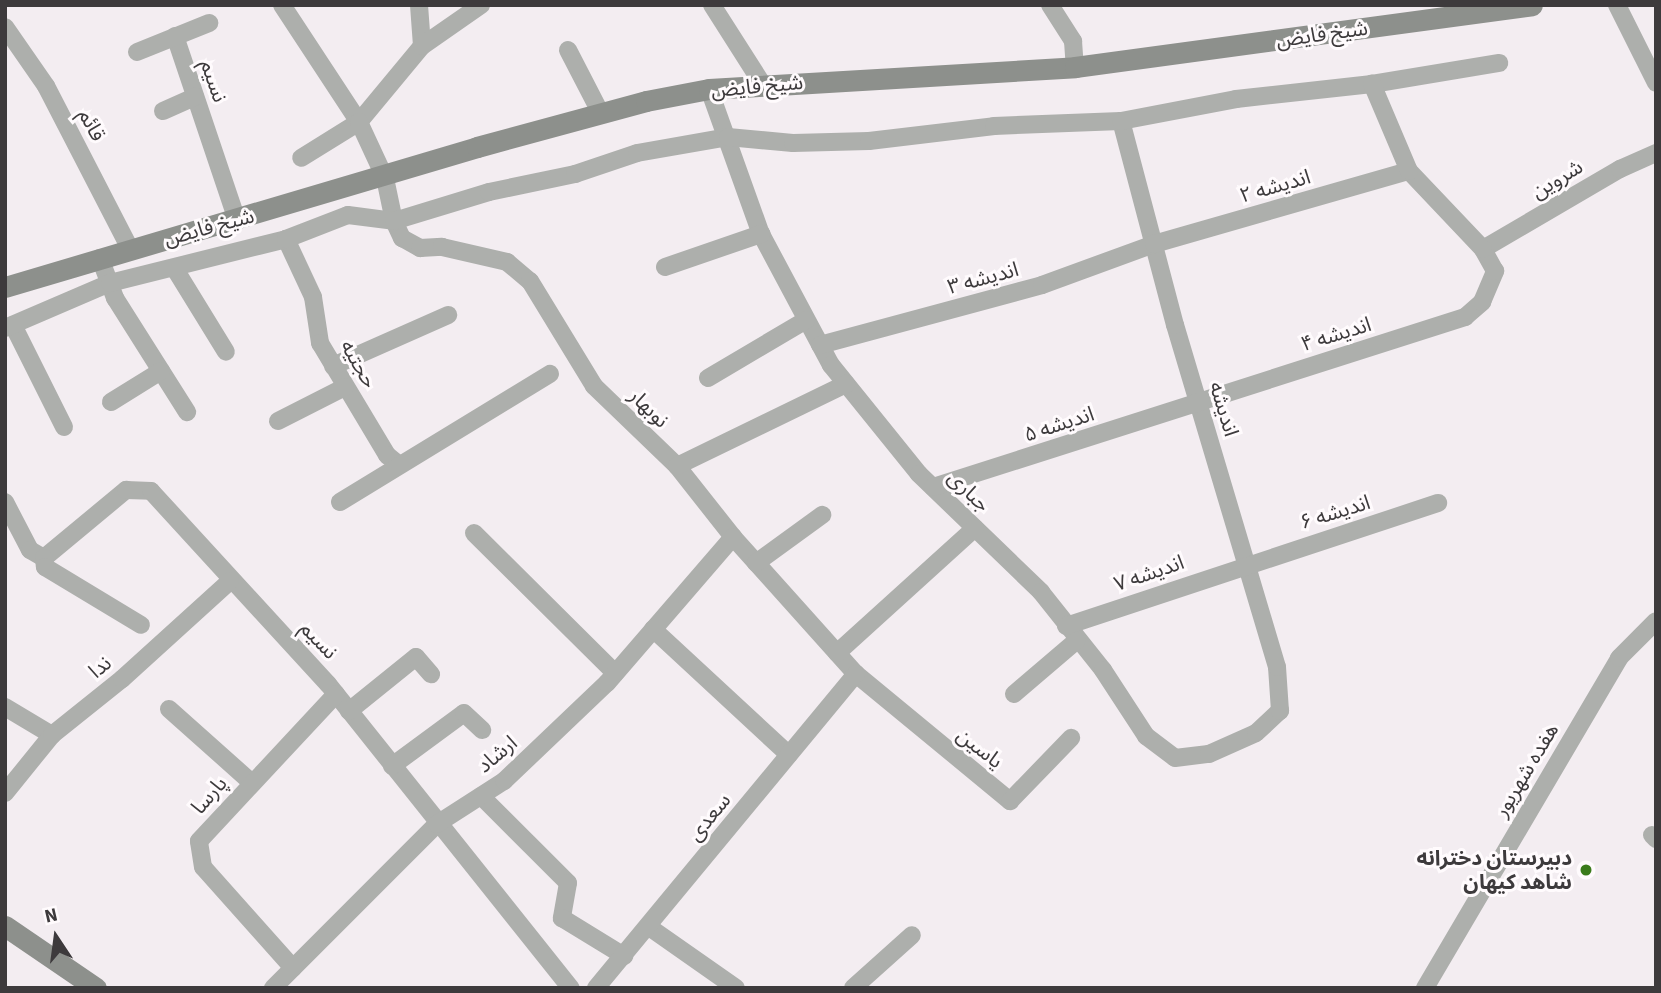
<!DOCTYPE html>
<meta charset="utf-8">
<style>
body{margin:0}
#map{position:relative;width:1661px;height:993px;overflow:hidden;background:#f3edf1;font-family:"Source Sans 3","Noto Sans Arabic",sans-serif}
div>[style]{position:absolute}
.street>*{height:18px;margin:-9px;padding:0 9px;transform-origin:9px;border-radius:9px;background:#adafac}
.secondary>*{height:21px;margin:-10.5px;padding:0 10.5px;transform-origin:10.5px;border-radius:10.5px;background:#8d908c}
.dots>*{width:19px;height:19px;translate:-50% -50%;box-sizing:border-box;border:4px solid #fffbfd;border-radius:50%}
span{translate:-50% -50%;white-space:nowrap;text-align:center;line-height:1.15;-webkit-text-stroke:6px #fffbfd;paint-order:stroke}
.street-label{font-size:21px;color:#3d3a3c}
.poi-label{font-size:21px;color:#3d3a3c;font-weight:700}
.right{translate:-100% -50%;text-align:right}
.frame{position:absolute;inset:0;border:7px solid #3d3a3c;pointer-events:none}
.north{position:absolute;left:21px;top:902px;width:70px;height:70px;-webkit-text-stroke:5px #fffbfd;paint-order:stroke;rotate:347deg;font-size:19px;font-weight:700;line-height:28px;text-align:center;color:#3d3a3c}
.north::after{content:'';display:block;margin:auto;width:24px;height:32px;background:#3d3a3c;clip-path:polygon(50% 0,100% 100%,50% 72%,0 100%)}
</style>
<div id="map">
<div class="street">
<i style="left:282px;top:5px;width:140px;rotate:56.7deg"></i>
<i style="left:359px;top:122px;width:68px;rotate:148.2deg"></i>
<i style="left:419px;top:5px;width:41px;rotate:85.8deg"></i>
<i style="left:422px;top:46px;width:99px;rotate:129.7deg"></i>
<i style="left:359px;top:122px;width:62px;rotate:65.1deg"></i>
<i style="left:385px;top:178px;width:44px;rotate:78.2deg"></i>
<i style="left:394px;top:221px;width:19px;rotate:65deg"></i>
<i style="left:402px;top:238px;width:21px;rotate:29deg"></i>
<i style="left:420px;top:248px;width:22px;rotate:-3deg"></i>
<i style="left:442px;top:247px;width:67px;rotate:13deg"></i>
<i style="left:507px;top:262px;width:30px;rotate:40deg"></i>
<i style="left:530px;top:281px;width:123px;rotate:58.6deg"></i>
<i style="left:594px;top:386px;width:115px;rotate:43.9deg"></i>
<i style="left:677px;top:466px;width:90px;rotate:51.7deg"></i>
<i style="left:733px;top:537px;width:184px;rotate:48.1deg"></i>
<i style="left:856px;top:674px;width:200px;rotate:39.5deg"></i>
<i style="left:1010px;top:801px;width:88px;rotate:-45.9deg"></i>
<i style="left:712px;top:5px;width:95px;rotate:57.5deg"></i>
<i style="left:1050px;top:5px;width:43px;rotate:57.4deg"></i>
<i style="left:1073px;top:41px;width:26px;rotate:86deg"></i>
<i style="left:1617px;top:5px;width:87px;rotate:63.4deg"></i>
<i style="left:5px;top:27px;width:72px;rotate:55.2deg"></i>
<i style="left:46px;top:86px;width:183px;rotate:62.7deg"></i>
<i style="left:175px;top:36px;width:194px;rotate:71.4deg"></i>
<i style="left:422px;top:46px;width:72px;rotate:-34.8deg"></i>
<i style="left:568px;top:50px;width:72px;rotate:62.7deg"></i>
<i style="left:137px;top:52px;width:78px;rotate:-21.9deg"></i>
<i style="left:709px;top:89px;width:154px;rotate:70.3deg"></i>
<i style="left:761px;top:234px;width:149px;rotate:61.9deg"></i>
<i style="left:831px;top:365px;width:140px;rotate:51.1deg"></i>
<i style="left:919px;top:474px;width:170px;rotate:44deg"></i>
<i style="left:1041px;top:592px;width:100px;rotate:51.5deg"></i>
<i style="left:1103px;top:670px;width:79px;rotate:56.9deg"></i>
<i style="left:1146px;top:736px;width:36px;rotate:37deg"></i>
<i style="left:1175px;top:758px;width:34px;rotate:-7deg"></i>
<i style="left:1209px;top:754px;width:51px;rotate:-24.1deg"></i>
<i style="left:1256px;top:733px;width:33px;rotate:-43deg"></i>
<i style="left:1280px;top:711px;width:44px;rotate:-93.9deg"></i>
<i style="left:1277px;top:667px;width:357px;rotate:-106.6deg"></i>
<i style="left:1175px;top:325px;width:211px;rotate:-104.8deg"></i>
<i style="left:163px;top:111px;width:35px;rotate:-24deg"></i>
<i style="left:286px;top:239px;width:64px;rotate:65deg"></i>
<i style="left:313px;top:297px;width:47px;rotate:81.3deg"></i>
<i style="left:320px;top:343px;width:131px;rotate:59.1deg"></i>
<i style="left:387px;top:455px;width:13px;rotate:39deg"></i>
<i style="left:1483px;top:249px;width:159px;rotate:-30.3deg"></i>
<i style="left:1620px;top:169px;width:39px;rotate:-24deg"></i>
<i style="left:100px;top:258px;width:43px;rotate:69.4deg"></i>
<i style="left:115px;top:298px;width:135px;rotate:57.7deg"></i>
<i style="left:665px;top:267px;width:102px;rotate:-19deg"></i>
<i style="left:175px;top:269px;width:97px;rotate:58.4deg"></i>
<i style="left:13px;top:325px;width:114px;rotate:63.4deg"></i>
<i style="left:5px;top:328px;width:114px;rotate:-23.2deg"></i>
<i style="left:110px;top:283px;width:181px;rotate:-14deg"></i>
<i style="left:286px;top:239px;width:66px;rotate:-21.2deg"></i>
<i style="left:348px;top:215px;width:46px;rotate:7.4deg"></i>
<i style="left:394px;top:221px;width:99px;rotate:-17deg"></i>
<i style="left:489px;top:192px;width:88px;rotate:-11.8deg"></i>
<i style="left:575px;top:174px;width:65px;rotate:-18.7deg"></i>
<i style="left:637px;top:153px;width:92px;rotate:-10deg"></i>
<i style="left:728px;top:137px;width:65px;rotate:5.3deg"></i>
<i style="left:793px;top:143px;width:76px;rotate:-1.5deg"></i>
<i style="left:869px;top:141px;width:126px;rotate:-6.8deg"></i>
<i style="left:994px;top:126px;width:127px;rotate:-2.3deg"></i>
<i style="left:1121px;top:121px;width:117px;rotate:-10.8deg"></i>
<i style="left:1236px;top:99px;width:137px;rotate:-6.3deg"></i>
<i style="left:1372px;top:84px;width:129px;rotate:-9.4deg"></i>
<i style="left:820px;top:345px;width:230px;rotate:-15.1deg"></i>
<i style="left:1042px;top:285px;width:119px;rotate:-20.1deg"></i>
<i style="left:1154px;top:244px;width:265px;rotate:-16deg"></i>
<i style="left:333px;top:366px;width:126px;rotate:-23.9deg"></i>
<i style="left:708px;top:378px;width:114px;rotate:-30.6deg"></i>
<i style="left:111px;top:402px;width:59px;rotate:-31.8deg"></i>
<i style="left:278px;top:421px;width:75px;rotate:-26.9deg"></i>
<i style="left:677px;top:466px;width:188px;rotate:-25.9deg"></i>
<i style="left:933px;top:487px;width:559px;rotate:-17.72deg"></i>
<i style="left:1465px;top:317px;width:23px;rotate:-41deg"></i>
<i style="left:1482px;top:302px;width:34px;rotate:-67deg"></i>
<i style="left:1495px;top:271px;width:25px;rotate:-119deg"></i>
<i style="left:1483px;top:249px;width:108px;rotate:-133.5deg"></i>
<i style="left:1409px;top:171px;width:95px;rotate:-113deg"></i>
<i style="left:5px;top:502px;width:54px;rotate:62.5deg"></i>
<i style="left:30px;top:550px;width:16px;rotate:30deg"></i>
<i style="left:44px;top:558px;width:107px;rotate:-39.7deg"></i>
<i style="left:126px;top:490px;width:25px;rotate:2deg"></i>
<i style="left:151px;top:491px;width:262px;rotate:47.5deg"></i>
<i style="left:328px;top:684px;width:389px;rotate:51.4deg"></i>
<i style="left:340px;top:502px;width:246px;rotate:-31.4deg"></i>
<i style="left:474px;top:533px;width:199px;rotate:44.8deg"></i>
<i style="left:44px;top:558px;width:9px;rotate:84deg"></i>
<i style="left:45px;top:567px;width:112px;rotate:31.1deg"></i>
<i style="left:756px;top:563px;width:82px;rotate:-36deg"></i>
<i style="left:1066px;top:626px;width:392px;rotate:-18.3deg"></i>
<i style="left:653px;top:629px;width:185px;rotate:42.8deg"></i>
<i style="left:837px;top:653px;width:186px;rotate:-42.2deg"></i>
<i style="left:1014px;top:694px;width:82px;rotate:-40.5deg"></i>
<i style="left:5px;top:707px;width:55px;rotate:30.8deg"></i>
<i style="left:169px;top:709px;width:110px;rotate:41.7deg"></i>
<i style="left:349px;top:711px;width:86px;rotate:-38.9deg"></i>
<i style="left:416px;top:657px;width:23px;rotate:49deg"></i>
<i style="left:392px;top:766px;width:89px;rotate:-36.4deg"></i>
<i style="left:464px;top:713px;width:25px;rotate:43deg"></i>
<i style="left:5px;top:793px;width:75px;rotate:-51deg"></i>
<i style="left:52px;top:735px;width:90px;rotate:-38.7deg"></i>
<i style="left:122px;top:679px;width:146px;rotate:-42.2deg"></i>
<i style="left:481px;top:796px;width:123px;rotate:45deg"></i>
<i style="left:568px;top:883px;width:36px;rotate:100deg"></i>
<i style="left:562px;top:918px;width:73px;rotate:31.5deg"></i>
<i style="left:1652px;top:835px;width:6px;rotate:45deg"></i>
<i style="left:649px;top:927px;width:106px;rotate:35deg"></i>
<i style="left:293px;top:968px;width:135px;rotate:-131.7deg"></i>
<i style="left:203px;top:867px;width:26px;rotate:-99deg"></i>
<i style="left:199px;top:841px;width:201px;rotate:-47deg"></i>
<i style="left:273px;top:988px;width:232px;rotate:-45deg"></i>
<i style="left:437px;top:824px;width:80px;rotate:-32.7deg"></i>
<i style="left:504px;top:781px;width:142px;rotate:-43.6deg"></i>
<i style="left:607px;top:683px;width:193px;rotate:-49.2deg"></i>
<i style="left:596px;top:988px;width:408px;rotate:-50.4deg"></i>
<i style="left:853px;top:988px;width:79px;rotate:-41.9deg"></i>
<i style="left:1425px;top:988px;width:383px;rotate:-59.5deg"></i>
<i style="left:1619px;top:658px;width:52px;rotate:-45deg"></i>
</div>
<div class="secondary">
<i style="left:5px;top:287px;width:492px;rotate:-16.5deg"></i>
<i style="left:477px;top:147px;width:175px;rotate:-15.2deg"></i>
<i style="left:646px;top:101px;width:64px;rotate:-10.8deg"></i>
<i style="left:709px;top:89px;width:367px;rotate:-3.4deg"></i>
<i style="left:1075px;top:67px;width:461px;rotate:-7.7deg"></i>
<i style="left:5px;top:926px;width:110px;rotate:34.3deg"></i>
</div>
<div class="dots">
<i style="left:1586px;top:870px;background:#3a7b1b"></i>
</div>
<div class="street-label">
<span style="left:1322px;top:34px;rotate:-8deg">شیخ فایض</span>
<span style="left:214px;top:81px;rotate:71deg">نسیم</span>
<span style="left:757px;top:86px;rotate:-5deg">شیخ فایض</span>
<span style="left:92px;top:125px;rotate:62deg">قائم</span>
<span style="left:1557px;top:179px;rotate:-31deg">شروین</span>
<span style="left:1275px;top:186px;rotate:-16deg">اندیشه ۲</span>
<span style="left:209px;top:227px;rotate:-15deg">شیخ فایض</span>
<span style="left:983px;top:278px;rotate:-15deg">اندیشه ۳</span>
<span style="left:1336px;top:334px;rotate:-17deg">اندیشه ۴</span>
<span style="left:359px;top:364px;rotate:60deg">حجتیه</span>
<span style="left:649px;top:408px;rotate:44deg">نوبهار</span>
<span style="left:1224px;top:409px;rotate:73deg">اندیشه</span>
<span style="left:1059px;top:424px;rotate:-18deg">اندیشه ۵</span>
<span style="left:969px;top:491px;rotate:44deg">جباری</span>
<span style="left:1335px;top:512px;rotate:-17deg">اندیشه ۶</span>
<span style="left:1149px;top:573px;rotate:-19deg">اندیشه ۷</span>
<span style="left:319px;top:640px;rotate:46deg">نسیم</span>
<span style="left:100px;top:667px;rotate:-40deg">ندا</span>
<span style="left:980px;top:748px;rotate:38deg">یاسین</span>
<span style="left:497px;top:754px;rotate:-40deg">ارشاد</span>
<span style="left:1526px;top:770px;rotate:-59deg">هفده شهریور</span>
<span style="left:209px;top:795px;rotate:-49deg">پارسا</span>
<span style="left:709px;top:817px;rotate:-51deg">سعدی</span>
</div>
<div class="poi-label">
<span class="right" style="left:1572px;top:870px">دبیرستان دخترانه<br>شاهد کیهان</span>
</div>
<div class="frame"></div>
<div class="north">N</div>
</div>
